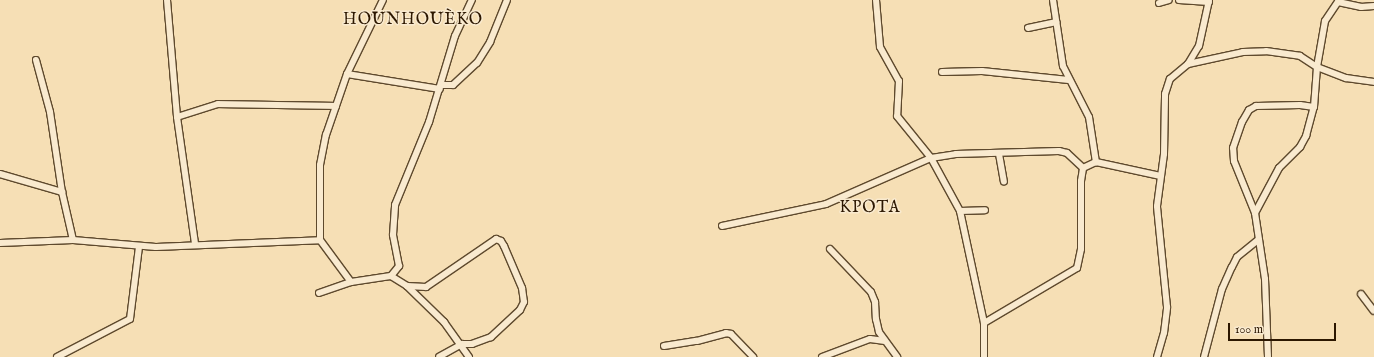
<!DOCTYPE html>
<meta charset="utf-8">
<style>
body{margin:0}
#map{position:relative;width:1374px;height:357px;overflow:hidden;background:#f6dfb5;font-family:"IM FELL English",serif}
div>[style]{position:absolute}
.roads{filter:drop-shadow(1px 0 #5e492d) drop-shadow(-1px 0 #5e492d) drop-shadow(0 1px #5e492d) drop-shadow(0 -1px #5e492d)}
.minor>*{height:6px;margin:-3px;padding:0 3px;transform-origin:3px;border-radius:3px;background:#f9eacf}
span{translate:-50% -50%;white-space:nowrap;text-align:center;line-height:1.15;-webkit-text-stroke:3px #f9eacf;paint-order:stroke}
.quarter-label{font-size:16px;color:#2c1700;letter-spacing:1px}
.scale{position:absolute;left:1228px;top:323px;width:108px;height:18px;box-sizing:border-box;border:2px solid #2c1700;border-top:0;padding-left:5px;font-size:12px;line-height:14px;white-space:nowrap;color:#2c1700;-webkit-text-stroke:3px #f9eacf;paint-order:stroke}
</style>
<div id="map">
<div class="roads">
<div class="minor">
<i style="left:167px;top:0;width:117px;rotate:85.1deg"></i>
<i style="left:177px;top:117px;width:128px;rotate:81.9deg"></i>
<i style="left:876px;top:0;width:47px;rotate:85.1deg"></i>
<i style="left:880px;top:47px;width:39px;rotate:61deg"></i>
<i style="left:899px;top:81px;width:35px;rotate:93deg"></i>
<i style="left:897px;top:116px;width:54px;rotate:51deg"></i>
<i style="left:931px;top:158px;width:60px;rotate:61.3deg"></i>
<i style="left:960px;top:211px;width:115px;rotate:77.9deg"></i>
<i style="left:984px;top:323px;width:34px;rotate:90deg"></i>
<i style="left:1053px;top:0;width:67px;rotate:81.4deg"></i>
<i style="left:1063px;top:66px;width:57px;rotate:63deg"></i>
<i style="left:1089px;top:117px;width:46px;rotate:81.2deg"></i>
<i style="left:1179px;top:0;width:30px;rotate:4deg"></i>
<i style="left:1338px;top:2px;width:24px;rotate:12deg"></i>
<i style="left:1361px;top:7px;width:13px;rotate:-4deg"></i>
<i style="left:1159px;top:3px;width:10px;rotate:-17deg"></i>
<i style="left:1028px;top:28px;width:29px;rotate:-12deg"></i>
<i style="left:36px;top:60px;width:54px;rotate:74.9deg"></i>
<i style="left:50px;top:112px;width:81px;rotate:81.5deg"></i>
<i style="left:62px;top:192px;width:49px;rotate:77.1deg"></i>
<i style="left:1188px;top:64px;width:21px;rotate:-59deg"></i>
<i style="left:1199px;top:46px;width:47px;rotate:-77.7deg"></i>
<i style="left:942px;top:72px;width:40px;rotate:-1.4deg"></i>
<i style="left:982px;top:71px;width:87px;rotate:5.9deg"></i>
<i style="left:347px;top:74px;width:94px;rotate:9.2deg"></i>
<i style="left:441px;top:85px;width:12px"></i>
<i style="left:453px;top:85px;width:33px;rotate:-43deg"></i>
<i style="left:477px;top:63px;width:25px;rotate:-58deg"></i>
<i style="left:490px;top:42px;width:45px;rotate:-68deg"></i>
<i style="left:177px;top:117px;width:43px;rotate:-17.6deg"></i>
<i style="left:218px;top:104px;width:118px;rotate:1deg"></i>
<i style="left:999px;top:154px;width:28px;rotate:80deg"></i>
<i style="left:1083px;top:168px;width:14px;rotate:-25deg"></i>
<i style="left:1096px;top:162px;width:66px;rotate:12.2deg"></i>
<i style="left:0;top:174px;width:65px;rotate:16.2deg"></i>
<i style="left:960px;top:211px;width:25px;rotate:-2deg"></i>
<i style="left:1255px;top:213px;width:56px;rotate:-112deg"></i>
<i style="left:1234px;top:161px;width:13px;rotate:-94deg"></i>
<i style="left:1233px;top:148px;width:28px;rotate:-71deg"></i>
<i style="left:1242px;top:122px;width:14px;rotate:-60deg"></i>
<i style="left:1249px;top:110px;width:8px;rotate:-30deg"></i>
<i style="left:1256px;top:106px;width:44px;rotate:-1.3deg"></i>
<i style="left:1300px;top:105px;width:14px;rotate:8deg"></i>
<i style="left:722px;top:226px;width:106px;rotate:-11.9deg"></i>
<i style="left:826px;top:204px;width:115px;rotate:-23.7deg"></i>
<i style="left:931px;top:158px;width:25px;rotate:-9deg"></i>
<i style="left:956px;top:154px;width:103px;rotate:-1.7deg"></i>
<i style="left:1059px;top:151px;width:8px;rotate:14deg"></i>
<i style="left:1067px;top:153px;width:22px;rotate:43deg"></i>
<i style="left:0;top:243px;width:73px;rotate:-2.4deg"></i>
<i style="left:73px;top:240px;width:83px;rotate:4.8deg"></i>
<i style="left:156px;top:247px;width:164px;rotate:-2.4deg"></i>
<i style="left:830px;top:249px;width:59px;rotate:46.4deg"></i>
<i style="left:871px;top:292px;width:11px;rotate:68deg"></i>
<i style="left:875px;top:302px;width:17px;rotate:87deg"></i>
<i style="left:876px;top:319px;width:13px;rotate:77deg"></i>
<i style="left:879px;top:332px;width:31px;rotate:54deg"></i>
<i style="left:391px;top:276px;width:19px;rotate:32deg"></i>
<i style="left:407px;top:286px;width:52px;rotate:44.2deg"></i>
<i style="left:444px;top:322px;width:43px;rotate:54.5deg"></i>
<i style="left:351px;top:282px;width:52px;rotate:-126.4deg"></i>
<i style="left:320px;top:240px;width:75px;rotate:-90deg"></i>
<i style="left:320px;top:165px;width:31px;rotate:-79deg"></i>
<i style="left:326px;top:135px;width:65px;rotate:-71deg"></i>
<i style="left:347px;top:74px;width:82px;rotate:-64.1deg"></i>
<i style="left:407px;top:286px;width:19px;rotate:3deg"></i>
<i style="left:426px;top:287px;width:85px;rotate:-34.4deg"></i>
<i style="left:496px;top:239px;width:5px;rotate:22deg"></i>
<i style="left:501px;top:241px;width:6px;rotate:59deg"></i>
<i style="left:504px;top:246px;width:46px;rotate:66.8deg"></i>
<i style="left:522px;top:288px;width:14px;rotate:82deg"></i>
<i style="left:524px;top:302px;width:9px;rotate:117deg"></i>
<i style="left:520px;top:310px;width:40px;rotate:137deg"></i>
<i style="left:491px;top:337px;width:20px;rotate:160deg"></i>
<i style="left:472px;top:344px;width:10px;rotate:180deg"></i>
<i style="left:462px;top:344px;width:26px;rotate:151deg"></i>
<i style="left:319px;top:293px;width:34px;rotate:-19deg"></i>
<i style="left:351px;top:282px;width:40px;rotate:-8.5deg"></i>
<i style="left:391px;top:276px;width:13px;rotate:-51deg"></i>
<i style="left:399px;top:266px;width:32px;rotate:-101deg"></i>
<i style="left:393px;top:235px;width:30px;rotate:-86deg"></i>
<i style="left:395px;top:205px;width:90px;rotate:-67.7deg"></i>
<i style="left:429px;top:122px;width:90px;rotate:-73.2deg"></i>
<i style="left:455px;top:36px;width:40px;rotate:-65deg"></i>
<i style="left:1361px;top:294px;width:21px;rotate:53deg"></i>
<i style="left:984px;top:323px;width:108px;rotate:-30.6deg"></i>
<i style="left:1077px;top:268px;width:19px;rotate:-78deg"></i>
<i style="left:1081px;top:249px;width:68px;rotate:-90deg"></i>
<i style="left:1081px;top:181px;width:13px;rotate:-81deg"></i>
<i style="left:664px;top:346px;width:33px;rotate:-9deg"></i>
<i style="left:697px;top:341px;width:30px;rotate:-15deg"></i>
<i style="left:726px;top:333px;width:5px;rotate:11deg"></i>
<i style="left:731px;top:334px;width:32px;rotate:46deg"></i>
<i style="left:57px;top:357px;width:82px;rotate:-27.5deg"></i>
<i style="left:130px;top:319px;width:73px;rotate:-82.9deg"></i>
<i style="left:822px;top:357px;width:51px;rotate:-20.6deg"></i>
<i style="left:870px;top:339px;width:15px;rotate:8deg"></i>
<i style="left:1157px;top:357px;width:25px;rotate:-74deg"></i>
<i style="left:1164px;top:333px;width:26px;rotate:-83deg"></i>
<i style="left:1167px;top:307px;width:101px;rotate:-95.7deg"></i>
<i style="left:1157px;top:206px;width:52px;rotate:-82.3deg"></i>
<i style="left:1164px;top:154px;width:60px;rotate:-89deg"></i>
<i style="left:1165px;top:94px;width:16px;rotate:-72deg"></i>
<i style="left:1170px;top:79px;width:23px;rotate:-40deg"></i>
<i style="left:1188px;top:64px;width:56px;rotate:-12.3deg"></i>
<i style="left:1243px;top:52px;width:23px;rotate:-2deg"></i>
<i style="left:1266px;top:51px;width:34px;rotate:8deg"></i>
<i style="left:1300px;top:56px;width:20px;rotate:33deg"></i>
<i style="left:1317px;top:67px;width:31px;rotate:21deg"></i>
<i style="left:1346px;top:78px;width:28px;rotate:8deg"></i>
<i style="left:1204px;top:357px;width:70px;rotate:-75.2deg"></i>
<i style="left:1222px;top:289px;width:24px;rotate:-66deg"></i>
<i style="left:1232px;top:267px;width:11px;rotate:-63deg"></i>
<i style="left:1237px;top:257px;width:28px;rotate:-39deg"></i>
<i style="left:1268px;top:357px;width:78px;rotate:-92.2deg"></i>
<i style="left:1265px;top:279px;width:67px;rotate:-98.6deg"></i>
<i style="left:1255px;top:213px;width:51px;rotate:-61.9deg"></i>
<i style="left:1279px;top:168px;width:30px;rotate:-45deg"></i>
<i style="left:1300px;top:147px;width:13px;rotate:-61deg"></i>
<i style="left:1306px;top:136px;width:30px;rotate:-75deg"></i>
<i style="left:1314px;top:107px;width:40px;rotate:-85.7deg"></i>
<i style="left:1317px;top:67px;width:47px;rotate:-80.1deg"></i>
<i style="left:1325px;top:21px;width:25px;rotate:-56deg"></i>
</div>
</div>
<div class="quarter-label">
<span style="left:413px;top:20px">HOUNHOUÈKO</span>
<span style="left:870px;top:208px">KPOTA</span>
</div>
<div class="scale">100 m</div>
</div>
